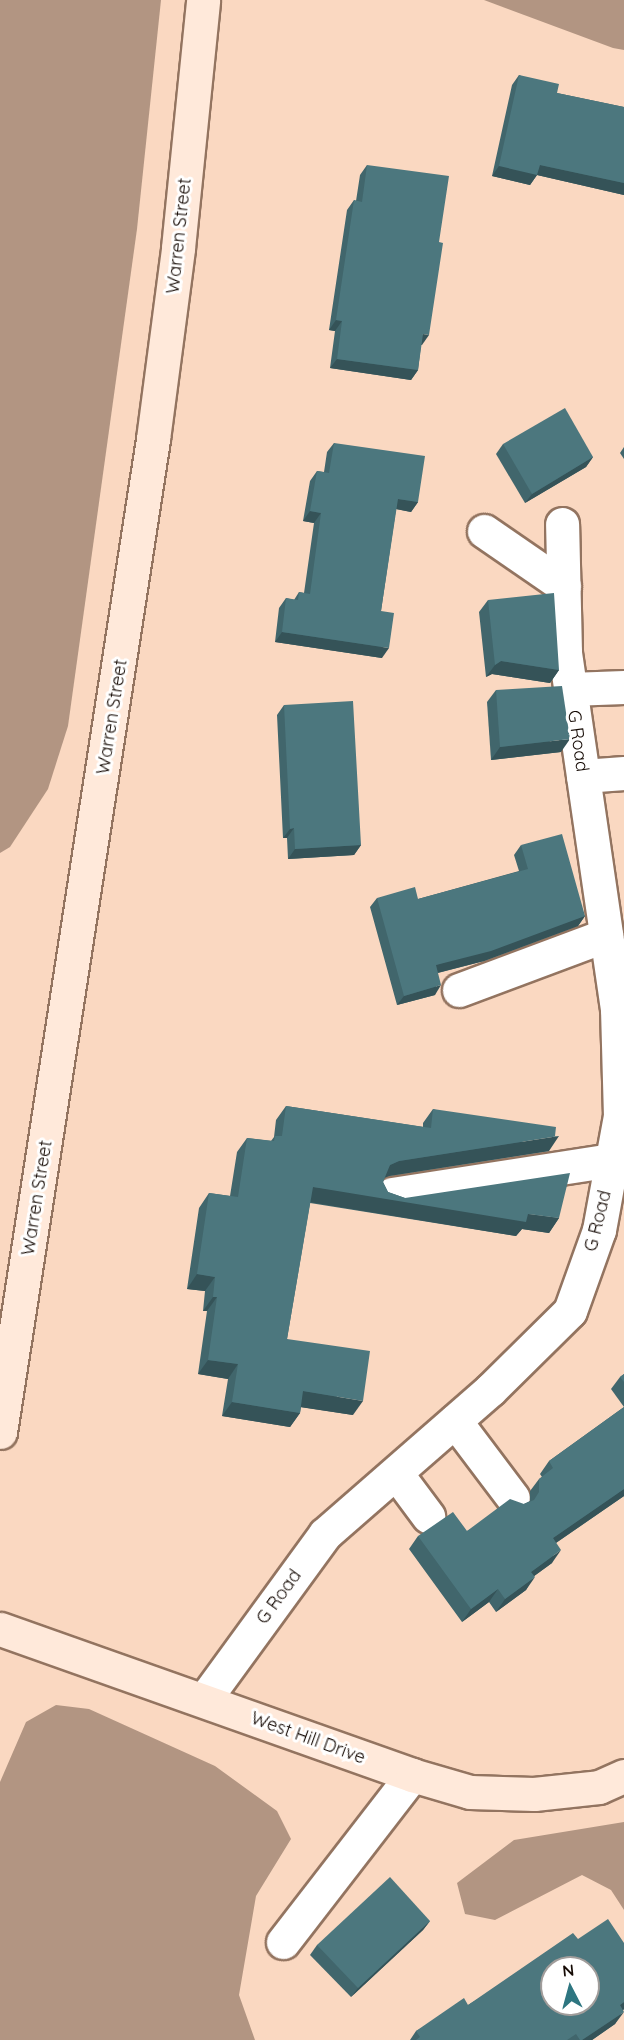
<!DOCTYPE html>
<style>
body{margin:0}
#map{position:relative;width:624px;height:2040px;overflow:hidden;background:#fad8c1;font-family:Quicksand,sans-serif}
div>[style]{position:absolute}
.forest>*{inset:0;background:#b29582}
.roads{filter:drop-shadow(2px 0 #937460) drop-shadow(-2px 0 #937460) drop-shadow(0 2px #937460) drop-shadow(0 -2px #937460)}
.street>*{height:33px;margin:-16.5px;padding:0 16.5px;transform-origin:16.5px;border-radius:16.5px;background:#fff}
.secondary>*{height:33px;margin:-16.5px;padding:0 16.5px;transform-origin:16.5px;border-radius:16.5px;background:#ffe9da}
.wall>*{inset:0;background:#41666c}
.shaded-wall>*{inset:0;background:#355358}
.building>*{inset:0;background:#4c777e}
span{translate:-50% -50%;white-space:nowrap;text-align:center;line-height:1.15;-webkit-text-stroke:6px #fff;paint-order:stroke}
.street-label{font-size:18px;color:#150a04}
.north{position:absolute;left:540px;top:1956px;width:60px;height:60px;box-sizing:border-box;background:#fff;border:2px solid #a19d9b;border-radius:50%;rotate:354deg;font-size:16px;font-weight:700;line-height:24px;text-align:center;color:#150a04}
.north::after{content:'';display:block;margin:auto;width:21px;height:27px;background:#2e7681;clip-path:polygon(50% 0,100% 100%,50% 72%,0 100%)}
</style>
<div id="map">
<div class="forest">
<i style="clip-path:polygon(0 0,161px 0,137px 229px,68px 726px,48px 789px,10px 847px,0 853px)"></i>
<i style="clip-path:polygon(484px 0,624px 0,624px 50px,613px 48px)"></i>
<i style="clip-path:polygon(56px 1705px,89px 1709px,215px 1766px,277px 1811px,291px 1839px,256px 1896px,239px 1995px,255px 2040px,0 2040px,0 1782px,26px 1722px)"></i>
<i style="clip-path:polygon(624px 1822px,624px 1910px,611px 1890px,582px 1875px,495px 1920px,465px 1914px,457px 1883px,514px 1840px)"></i>
</div>
<div class="roads">
<div class="street">
<i style="left:484px;top:531px;width:97px;rotate:34.5deg"></i>
<i style="left:570px;top:689px;width:54px;rotate:-2.1deg"></i>
<i style="left:583px;top:776px;width:41px;rotate:-4.2deg"></i>
<i style="left:459px;top:990px;width:157px;rotate:-20.5deg"></i>
<i style="left:392px;top:1194px;width:223px;rotate:-8.8deg"></i>
<i style="left:455px;top:1421px;width:96px;rotate:53deg"></i>
<i style="left:396px;top:1473px;width:54px;rotate:53.3deg"></i>
<i style="left:204px;top:1700px;width:205px;rotate:-53.9deg"></i>
<i style="left:325px;top:1534px;width:219px;rotate:-41.1deg"></i>
<i style="left:490px;top:1390px;width:112px;rotate:-44.6deg"></i>
<i style="left:570px;top:1311px;width:86px;rotate:-70.3deg"></i>
<i style="left:599px;top:1230px;width:116px;rotate:-79.6deg"></i>
<i style="left:620px;top:1116px;width:107px;rotate:-91.6deg"></i>
<i style="left:617px;top:1009px;width:361px;rotate:-98.3deg"></i>
<i style="left:565px;top:652px;width:128px;rotate:-91.3deg"></i>
<i style="left:283px;top:1942px;width:211px;rotate:-52.3deg"></i>
</div>
<div class="secondary">
<i style="left:0;top:1432px;width:1005px;rotate:-81.24deg"></i>
<i style="left:153px;top:439px;width:193px;rotate:-82.5deg"></i>
<i style="left:178px;top:248px;width:249px;rotate:-84.2deg"></i>
<i style="left:0;top:1629px;width:437px;rotate:19.5deg"></i>
<i style="left:412px;top:1775px;width:60px;rotate:16.3deg"></i>
<i style="left:470px;top:1792px;width:64px;rotate:1.8deg"></i>
<i style="left:534px;top:1794px;width:65px;rotate:-6.1deg"></i>
<i style="left:599px;top:1787px;width:27px;rotate:-24deg"></i>
</div>
</div>
<div class="wall">
<i style="clip-path:polygon(519px 75px,557px 93px,624px 107px,624px 195px,537px 175px,530px 185px,492px 176px,512px 85px)"></i>
<i style="clip-path:polygon(367px 165px,422px 345px,421px 345px,418px 370px,411px 380px,330px 368px,335px 331px,329px 330px,347px 210px,354px 200px,356px 201px,360px 175px)"></i>
<i style="clip-path:polygon(334px 443px,418px 502px,411px 512px,396px 509px,381px 611px,382px 658px,275px 642px,279px 608px,286px 598px,294px 600px,299px 592px,304px 593px,314px 523px,303px 521px,310px 481px,317px 471px,324px 472px,327px 452px)"></i>
<i style="clip-path:polygon(503px 444px,593px 457px,586px 467px,525px 503px,496px 454px)"></i>
<i style="clip-path:polygon(624px 447px,624px 459px,620px 453px)"></i>
<i style="clip-path:polygon(488px 600px,559px 670px,550px 683px,492px 674px,486px 677px,479px 612px)"></i>
<i style="clip-path:polygon(496px 690px,561px 752px,491px 760px,487px 702px)"></i>
<i style="clip-path:polygon(284px 705px,361px 845px,354px 855px,288px 859px,287px 838px,283px 838px,277px 715px)"></i>
<i style="clip-path:polygon(521px 845px,585px 916px,578px 926px,484px 961px,438px 973px,435px 995px,397px 1005px,370px 907px,377px 898px,418px 899px,519px 871px,514px 855px)"></i>
<i style="clip-path:polygon(286px 1106px,423px 1127px,423px 1123px,433px 1109px,549px 1151px,389px 1176px,385px 1177px,383px 1182px,388px 1192px,405px 1198px,559px 1218px,549px 1233px,522px 1229px,516px 1236px,310px 1203px,287px 1339px,353px 1415px,301px 1407px,300px 1413px,290px 1427px,222px 1416px,228px 1379px,198px 1374px,207px 1311px,203px 1311px,205px 1291px,187px 1289px,199px 1208px,209px 1193px,230px 1196px,237px 1152px,247px 1138px,271px 1141px,274px 1137px,276px 1120px)"></i>
<i style="clip-path:polygon(624px 1374px,624px 1407px,611px 1389px,620px 1377px)"></i>
<i style="clip-path:polygon(624px 1407px,624px 1496px,556px 1543px,552px 1563px,534px 1576px,526px 1590px,496px 1612px,489px 1602px,462px 1622px,409px 1549px,418px 1536px,467px 1531px,530px 1501px,530px 1491px,539px 1479px,542px 1477px,540px 1474px,549px 1461px)"></i>
<i style="clip-path:polygon(430px 1921px,423px 1930px,351px 1997px,310px 1955px,317px 1945px)"></i>
<i style="clip-path:polygon(578px 1939px,624px 1943px,624px 2009px,615px 2024px,592px 2040px,410px 2040px,416px 2031px,468px 2005px)"></i>
</div>
<div class="shaded-wall">
<i style="clip-path:polygon(540px 165px,624px 183px,624px 195px,537px 175px,530px 185px,492px 176px,499px 166px)"></i>
<i style="clip-path:polygon(336px 320px,342px 321px,335px 331px,329px 330px)"></i>
<i style="clip-path:polygon(423px 334px,429px 335px,422px 345px,416px 344px)"></i>
<i style="clip-path:polygon(337px 359px,418px 370px,411px 380px,330px 368px)"></i>
<i style="clip-path:polygon(593px 457px,586px 467px,525px 503px,532px 494px)"></i>
<i style="clip-path:polygon(398px 499px,418px 502px,411px 512px,391px 508px)"></i>
<i style="clip-path:polygon(310px 511px,321px 513px,314px 523px,303px 521px)"></i>
<i style="clip-path:polygon(282px 632px,389px 648px,382px 658px,275px 642px)"></i>
<i style="clip-path:polygon(501px 661px,559px 670px,550px 683px,492px 674px,486px 677px,495px 665px)"></i>
<i style="clip-path:polygon(570px 739px,561px 752px,491px 760px,500px 747px)"></i>
<i style="clip-path:polygon(294px 828px,287px 838px,283px 838px,290px 829px)"></i>
<i style="clip-path:polygon(361px 845px,354px 855px,288px 859px,295px 849px)"></i>
<i style="clip-path:polygon(585px 916px,578px 926px,484px 961px,429px 975px,436px 965px)"></i>
<i style="clip-path:polygon(441px 985px,435px 995px,397px 1005px,404px 996px)"></i>
<i style="clip-path:polygon(559px 1136px,549px 1151px,389px 1176px,380px 1180px,390px 1165px,399px 1161px)"></i>
<i style="clip-path:polygon(313px 1187px,528px 1214px,559px 1218px,549px 1233px,522px 1229px,516px 1236px,303px 1201px)"></i>
<i style="clip-path:polygon(197px 1274px,215px 1277px,205px 1291px,187px 1289px)"></i>
<i style="clip-path:polygon(213px 1297px,217px 1297px,207px 1311px,203px 1311px)"></i>
<i style="clip-path:polygon(208px 1360px,238px 1364px,228px 1379px,198px 1374px)"></i>
<i style="clip-path:polygon(303px 1391px,363px 1401px,353px 1415px,293px 1406px)"></i>
<i style="clip-path:polygon(232px 1402px,300px 1413px,290px 1427px,222px 1416px)"></i>
<i style="clip-path:polygon(624px 1489px,624px 1496px,544px 1551px,553px 1538px)"></i>
<i style="clip-path:polygon(561px 1550px,552px 1563px,522px 1585px,531px 1572px)"></i>
<i style="clip-path:polygon(535px 1577px,526px 1590px,496px 1612px,505px 1599px)"></i>
<i style="clip-path:polygon(498px 1589px,489px 1602px,462px 1622px,471px 1609px)"></i>
<i style="clip-path:polygon(430px 1921px,423px 1930px,351px 1997px,358px 1988px)"></i>
<i style="clip-path:polygon(624px 2002px,624px 2009px,611px 2018px,620px 2005px)"></i>
<i style="clip-path:polygon(624px 2012px,615px 2024px,592px 2040px,582px 2040px)"></i>
</div>
<div class="building">
<i style="clip-path:polygon(519px 75px,559px 84px,557px 93px,624px 107px,624px 183px,540px 165px,537px 175px,499px 166px)"></i>
<i style="clip-path:polygon(367px 165px,449px 176px,439px 242px,443px 243px,429px 335px,423px 334px,418px 370px,337px 359px,342px 321px,336px 320px,354px 200px,362px 202px)"></i>
<i style="clip-path:polygon(565px 408px,593px 457px,532px 494px,503px 444px)"></i>
<i style="clip-path:polygon(334px 443px,425px 456px,418px 502px,398px 499px,381px 611px,394px 613px,389px 648px,282px 632px,286px 598px,298px 600px,299px 592px,310px 594px,321px 513px,310px 511px,317px 471px,329px 473px)"></i>
<i style="clip-path:polygon(554px 593px,559px 670px,501px 661px,495px 665px,488px 600px)"></i>
<i style="clip-path:polygon(562px 686px,570px 739px,500px 747px,496px 690px)"></i>
<i style="clip-path:polygon(353px 701px,361px 845px,295px 849px,294px 828px,290px 829px,284px 705px)"></i>
<i style="clip-path:polygon(562px 834px,585px 916px,491px 951px,436px 965px,441px 985px,404px 996px,377px 898px,415px 887px,418px 899px,528px 869px,521px 845px)"></i>
<i style="clip-path:polygon(286px 1106px,431px 1128px,433px 1109px,556px 1127px,555px 1136px,559px 1136px,399px 1161px,390px 1165px,383px 1182px,388px 1192px,405px 1198px,570px 1173px,559px 1218px,528px 1214px,526px 1222px,313px 1187px,287px 1339px,370px 1351px,363px 1401px,303px 1391px,300px 1413px,232px 1402px,238px 1364px,208px 1360px,217px 1297px,213px 1297px,215px 1277px,197px 1274px,209px 1193px,238px 1197px,247px 1138px,274px 1141px,275px 1136px,282px 1136px)"></i>
<i style="clip-path:polygon(624px 1374px,624px 1382px,620px 1377px)"></i>
<i style="clip-path:polygon(624px 1407px,624px 1489px,553px 1538px,561px 1550px,531px 1572px,535px 1577px,505px 1599px,498px 1589px,471px 1609px,418px 1536px,453px 1512px,467px 1531px,510px 1499px,524px 1504px,534px 1500px,539px 1492px,539px 1479px,553px 1468px,549px 1461px)"></i>
<i style="clip-path:polygon(390px 1877px,430px 1921px,358px 1988px,317px 1945px)"></i>
<i style="clip-path:polygon(evenodd,608px 1919px,624px 1943px,624px 2002px,620px 2005px,624px 2012px,582px 2040px,580px 2040px,576px 2034px,567px 2040px,416px 2040px,420px 2037px,416px 2031px,464px 1998px,468px 2005px,573px 1933px,578px 1939px,608px 1919px,552px 1968px,588px 1968px,588px 2004px,552px 2004px,552px 1968px)"></i>
</div>
<div class="street-label">
<span style="left:179px;top:236px;rotate:-84deg">Warren Street</span>
<span style="left:112px;top:717px;rotate:-81deg">Warren Street</span>
<span style="left:578px;top:741px;rotate:82deg">G Road</span>
<span style="left:37px;top:1198px;rotate:-81deg">Warren Street</span>
<span style="left:598px;top:1221px;rotate:-76deg">G Road</span>
<span style="left:279px;top:1597px;rotate:-54deg">G Road</span>
<span style="left:308px;top:1738px;rotate:20deg">West Hill Drive</span>
</div>
<div class="north">N</div>
</div>
